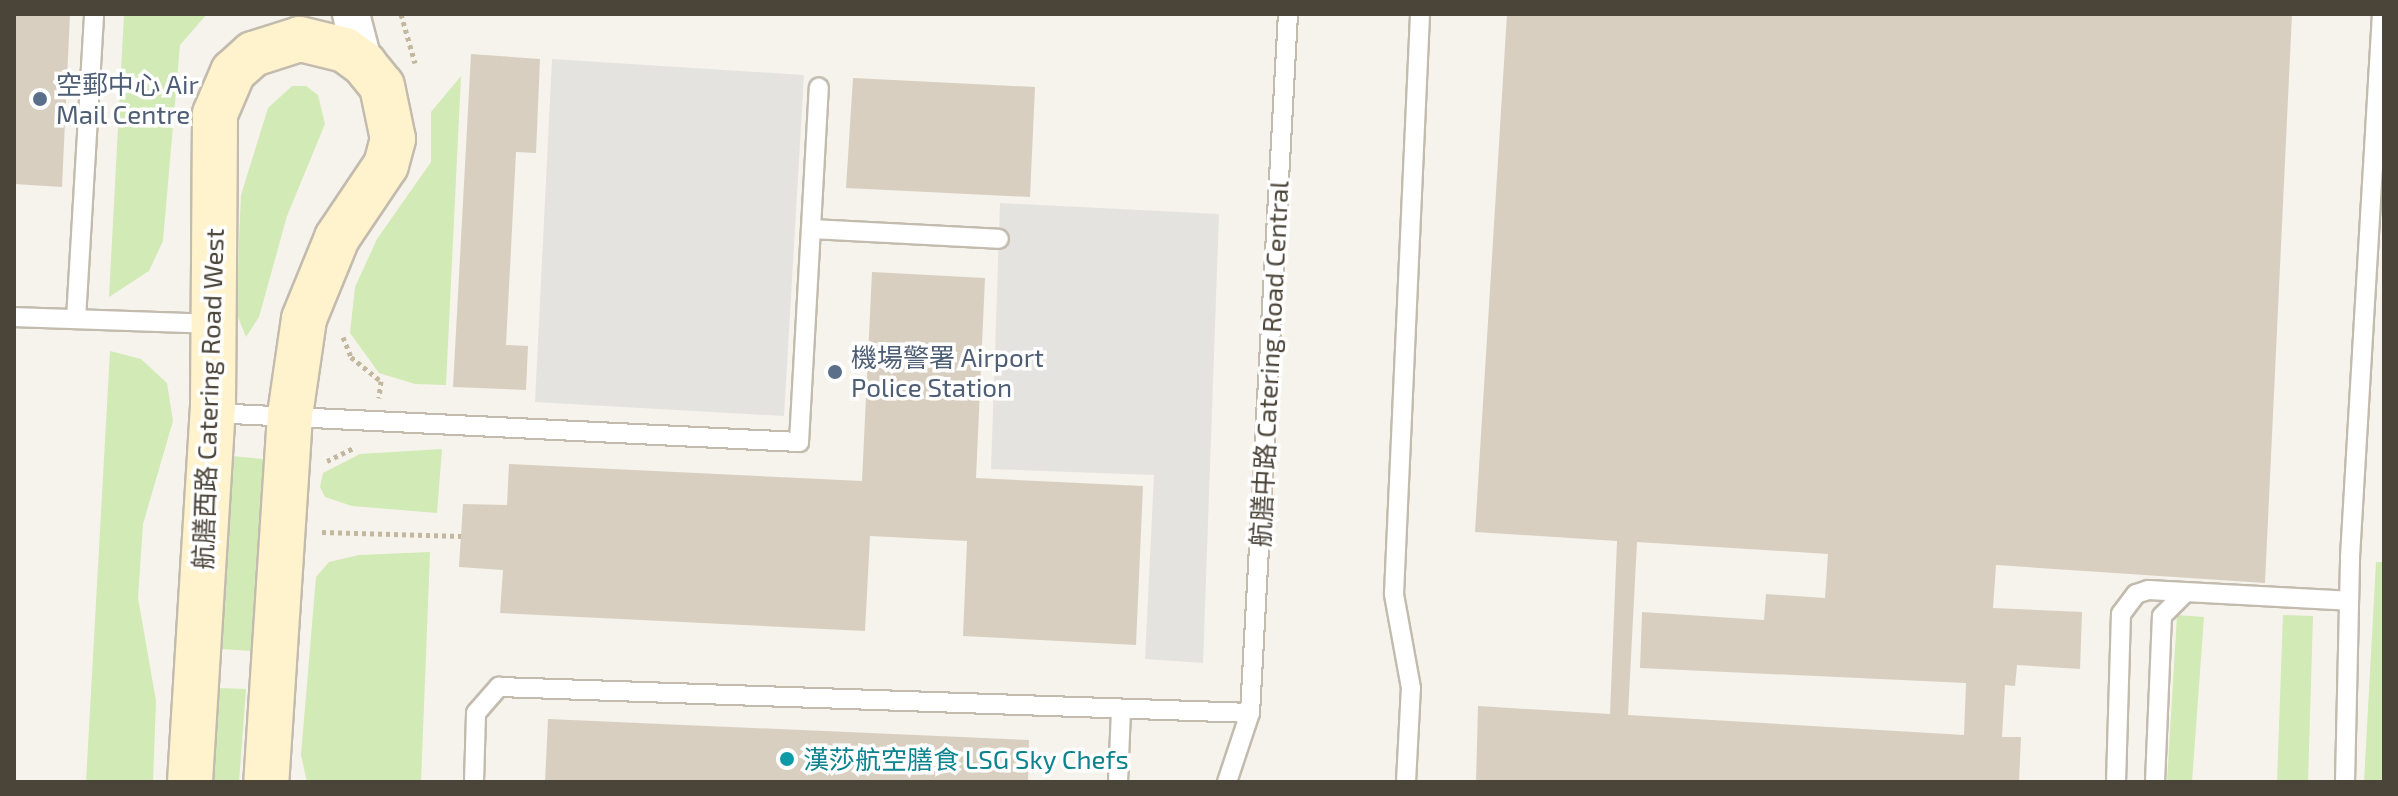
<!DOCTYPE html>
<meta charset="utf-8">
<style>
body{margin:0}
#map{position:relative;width:2398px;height:796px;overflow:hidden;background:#f6f3ec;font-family:"Exo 2","Noto Sans TC",sans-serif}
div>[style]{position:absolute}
.green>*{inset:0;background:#d2eab5}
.parking>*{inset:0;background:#e5e3e0}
.building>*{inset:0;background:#d8cfc1}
.path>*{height:5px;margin-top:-2.5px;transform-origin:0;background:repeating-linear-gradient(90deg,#c4b79f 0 4px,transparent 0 8px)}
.roads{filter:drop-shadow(2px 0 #c2bbae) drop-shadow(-2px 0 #c2bbae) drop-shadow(0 2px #c2bbae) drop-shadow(0 -2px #c2bbae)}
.lane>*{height:18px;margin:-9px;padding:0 9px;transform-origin:9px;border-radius:9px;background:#fff}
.street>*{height:36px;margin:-18px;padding:0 18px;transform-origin:18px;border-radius:18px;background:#fff}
.secondary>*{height:44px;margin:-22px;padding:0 22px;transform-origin:22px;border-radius:22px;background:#fff3cd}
.dots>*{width:22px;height:22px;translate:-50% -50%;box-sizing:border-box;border:4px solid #fff;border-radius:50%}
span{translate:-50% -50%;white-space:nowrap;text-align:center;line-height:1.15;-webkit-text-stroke:7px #fff;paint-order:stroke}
.service-label{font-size:26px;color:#4e5e75}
.left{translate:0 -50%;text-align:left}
.street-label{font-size:26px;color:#4b4439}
.culture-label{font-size:26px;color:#0d838f}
.frame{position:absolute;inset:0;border:16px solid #4b4439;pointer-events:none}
</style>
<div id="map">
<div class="green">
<i style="clip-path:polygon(124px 14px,207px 14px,180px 45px,163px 241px,149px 271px,109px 297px)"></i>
<i style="clip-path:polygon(461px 76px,446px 385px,415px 384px,379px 373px,350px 333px,355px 287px,377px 239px,431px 162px,431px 112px)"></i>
<i style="clip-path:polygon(292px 86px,306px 86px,318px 95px,325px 124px,287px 216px,259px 317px,246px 337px,236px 312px,241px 195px,268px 108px)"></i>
<i style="clip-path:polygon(110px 351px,141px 359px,167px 383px,173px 421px,143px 524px,138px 598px,156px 701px,153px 782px,86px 782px)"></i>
<i style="clip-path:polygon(442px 449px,437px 513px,352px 506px,325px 497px,320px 487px,323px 473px,360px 454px)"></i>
<i style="clip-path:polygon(231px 456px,263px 459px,252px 651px,222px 649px)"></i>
<i style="clip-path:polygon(430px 552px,421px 782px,307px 782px,301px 755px,316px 577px,329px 562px,359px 555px)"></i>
<i style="clip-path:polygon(2376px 562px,2384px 562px,2384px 782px,2364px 782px)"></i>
<i style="clip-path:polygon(2177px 615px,2204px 617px,2192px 782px,2167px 782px)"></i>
<i style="clip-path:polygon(2283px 615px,2313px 616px,2308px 782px,2277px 782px)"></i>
<i style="clip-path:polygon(217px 688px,246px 689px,239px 782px,212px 782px)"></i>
</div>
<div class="parking">
<i style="clip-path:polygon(552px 59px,804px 75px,784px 416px,535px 402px)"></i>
<i style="clip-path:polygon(1000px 203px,1219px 214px,1203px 663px,1145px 659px,1154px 475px,991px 469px)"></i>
</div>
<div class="building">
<i style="clip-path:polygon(14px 14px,70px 14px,62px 187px,14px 184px)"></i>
<i style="clip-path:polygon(evenodd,1507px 14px,2292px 14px,2265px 583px,1996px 565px,1993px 608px,2082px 612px,2080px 669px,2017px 665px,2015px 686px,2005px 685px,2002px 737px,2021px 737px,2019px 782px,1476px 782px,1478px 706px,1610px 714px,1617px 541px,1475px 532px,1507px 14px,1637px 542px,1828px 554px,1825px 598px,1766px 594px,1764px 620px,1642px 612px,1640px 668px,1966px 683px,1964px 735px,1628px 715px,1637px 542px)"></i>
<i style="clip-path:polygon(471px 54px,540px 59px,536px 153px,516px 152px,506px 345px,528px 346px,526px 390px,453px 387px)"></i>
<i style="clip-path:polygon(853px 78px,1035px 87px,1030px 197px,846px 188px)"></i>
<i style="clip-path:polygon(872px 272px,985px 278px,976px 478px,1143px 486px,1136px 645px,963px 636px,967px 541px,870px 536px,865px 631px,500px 613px,503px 570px,459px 567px,463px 504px,507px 505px,509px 464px,862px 481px)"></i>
<i style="clip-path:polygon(548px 719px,1029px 740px,1028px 782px,545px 782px)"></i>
</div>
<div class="path">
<i style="left:401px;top:14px;width:51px;rotate:74.1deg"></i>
<i style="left:343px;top:337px;width:22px;rotate:68deg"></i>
<i style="left:351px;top:357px;width:38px;rotate:39deg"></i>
<i style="left:381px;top:381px;width:17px;rotate:97deg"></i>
<i style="left:327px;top:461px;width:30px;rotate:-26deg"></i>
<i style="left:322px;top:532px;width:139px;rotate:1.6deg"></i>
</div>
<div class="roads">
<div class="lane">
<i style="left:811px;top:229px;width:188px;rotate:3deg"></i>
<i style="left:14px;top:317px;width:201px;rotate:2deg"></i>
<i style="left:76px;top:319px;width:306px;rotate:-86.6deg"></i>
<i style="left:212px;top:413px;width:588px;rotate:2.83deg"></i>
<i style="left:799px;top:442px;width:355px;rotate:-86.8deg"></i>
<i style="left:474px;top:782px;width:69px;rotate:-88.3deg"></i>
<i style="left:476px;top:713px;width:35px;rotate:-49deg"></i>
<i style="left:499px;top:687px;width:751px;rotate:1.98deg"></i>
<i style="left:1118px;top:782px;width:72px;rotate:-87.6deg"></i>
<i style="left:1227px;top:782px;width:73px;rotate:-71.6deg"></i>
<i style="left:1250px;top:713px;width:700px;rotate:-86.89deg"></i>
<i style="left:1406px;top:782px;width:94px;rotate:-87deg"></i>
<i style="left:1411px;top:688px;width:96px;rotate:-100.3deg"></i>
<i style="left:1394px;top:594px;width:581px;rotate:-87.43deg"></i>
<i style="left:2116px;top:782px;width:168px;rotate:-88.3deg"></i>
<i style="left:2121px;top:614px;width:25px;rotate:-53deg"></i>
<i style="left:2136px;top:594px;width:13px;rotate:-18deg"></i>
<i style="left:2148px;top:590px;width:201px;rotate:3.1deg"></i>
<i style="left:2155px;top:782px;width:166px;rotate:-87.6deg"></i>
<i style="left:2162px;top:616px;width:33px;rotate:-45deg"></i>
<i style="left:2345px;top:782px;width:225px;rotate:-88.7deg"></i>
<i style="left:2350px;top:557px;width:544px;rotate:-86.63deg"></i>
</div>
<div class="street">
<i style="left:351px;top:14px;width:52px;rotate:75.4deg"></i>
</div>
<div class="secondary">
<i style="left:190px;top:782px;width:378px;rotate:-86.5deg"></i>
<i style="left:213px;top:405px;width:291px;rotate:-89.6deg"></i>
<i style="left:215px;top:114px;width:46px;rotate:-66.8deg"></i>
<i style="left:233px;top:72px;width:27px;rotate:-42deg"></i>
<i style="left:253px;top:54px;width:49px;rotate:-17.7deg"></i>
<i style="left:300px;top:39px;width:46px;rotate:13.7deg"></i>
<i style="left:345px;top:50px;width:24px;rotate:36deg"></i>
<i style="left:364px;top:64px;width:28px;rotate:51deg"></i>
<i style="left:382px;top:86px;width:54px;rotate:78.3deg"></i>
<i style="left:393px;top:139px;width:27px;rotate:105deg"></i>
<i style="left:386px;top:165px;width:88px;rotate:123.9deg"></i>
<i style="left:337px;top:238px;width:87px;rotate:112.2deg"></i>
<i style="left:304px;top:319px;width:97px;rotate:98.3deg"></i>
<i style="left:290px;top:415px;width:368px;rotate:93.7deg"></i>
</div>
</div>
<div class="dots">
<i style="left:40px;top:99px;background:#5c6f8a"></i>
<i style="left:835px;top:372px;background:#5c6f8a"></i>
<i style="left:787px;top:759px;background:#0f9aa8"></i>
</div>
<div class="service-label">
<span class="left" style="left:56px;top:99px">空郵中心 Air<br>Mail Centre</span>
<span class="left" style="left:851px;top:372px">機場警署 Airport<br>Police Station</span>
</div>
<div class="street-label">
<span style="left:1269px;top:364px;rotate:-87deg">航膳中路 Catering Road Central</span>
<span style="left:208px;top:399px;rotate:-88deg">航膳西路 Catering Road West</span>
</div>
<div class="culture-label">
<span class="left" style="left:803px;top:759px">漢莎航空膳食 LSG Sky Chefs</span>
</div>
<div class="frame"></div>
</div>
